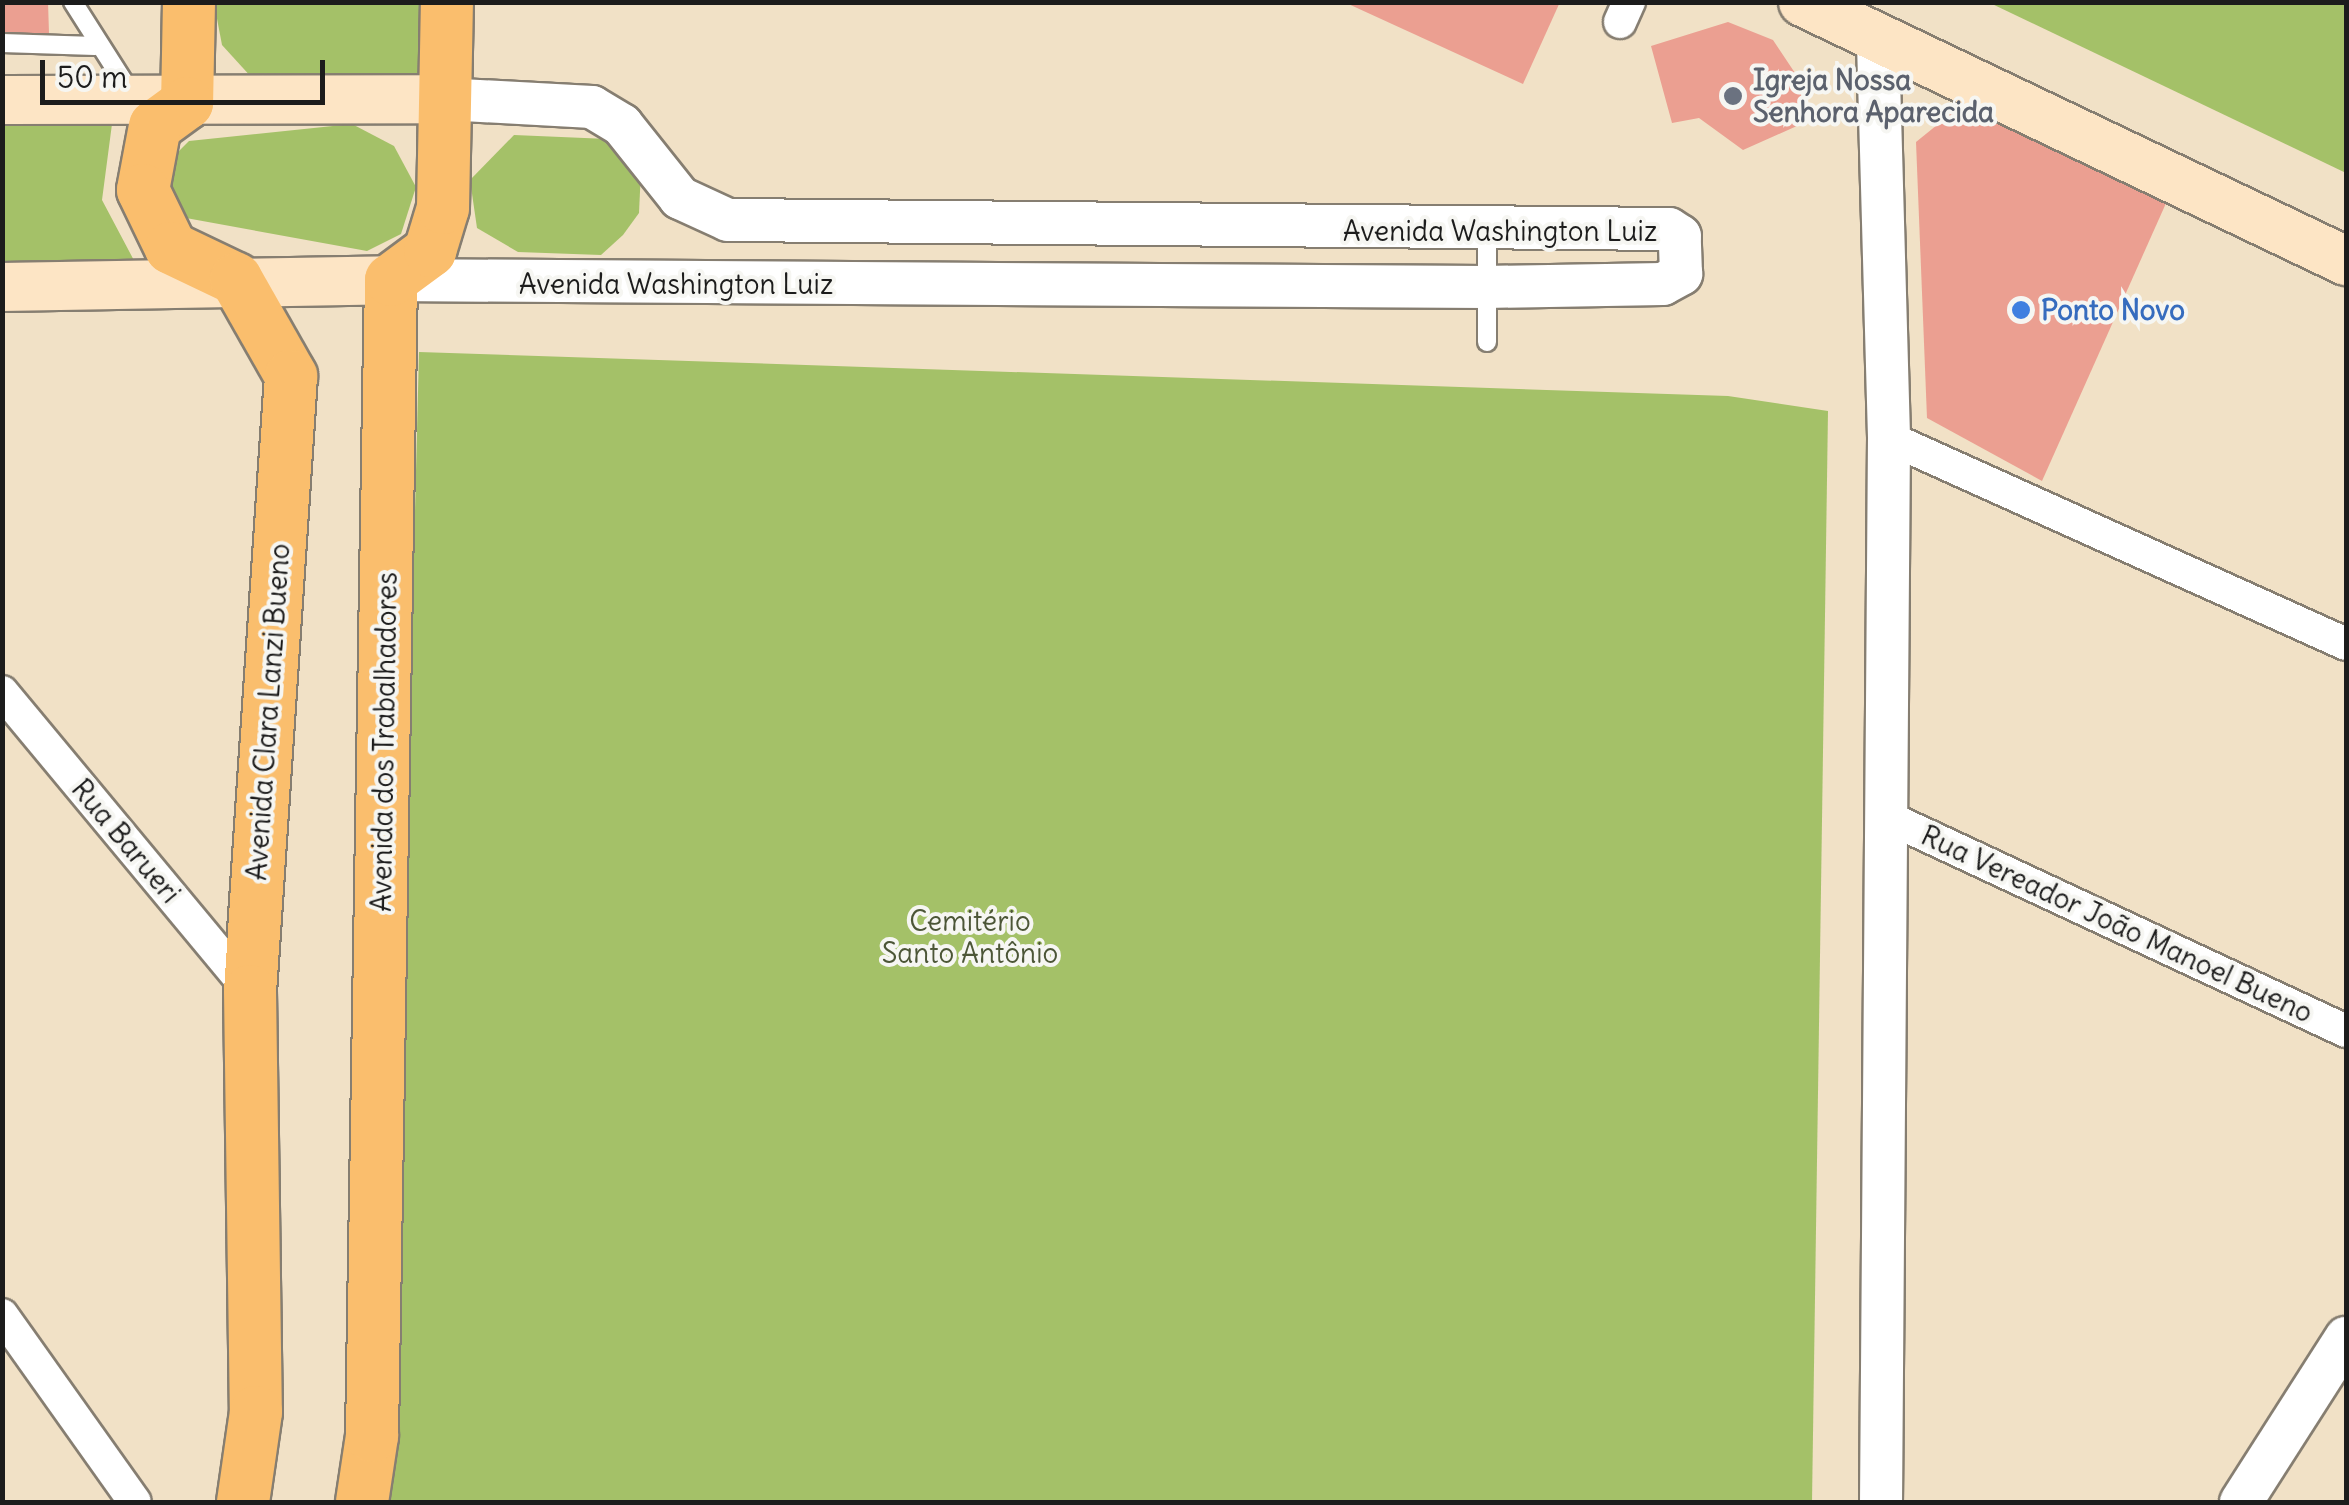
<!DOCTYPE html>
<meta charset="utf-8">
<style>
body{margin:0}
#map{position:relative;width:2349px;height:1505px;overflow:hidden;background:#f1e1c6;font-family:Delius,sans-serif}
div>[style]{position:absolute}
.green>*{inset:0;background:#a4c168}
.building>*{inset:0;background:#eb9f91}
.roads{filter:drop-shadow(2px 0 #867e71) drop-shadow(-2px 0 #867e71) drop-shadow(0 2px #867e71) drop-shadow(0 -2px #867e71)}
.service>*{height:18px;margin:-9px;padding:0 9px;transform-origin:9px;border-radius:9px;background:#fff}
.minor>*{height:32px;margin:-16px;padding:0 16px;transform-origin:16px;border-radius:16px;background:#fff}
.tertiary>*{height:42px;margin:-21px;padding:0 21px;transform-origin:21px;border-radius:21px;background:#fff}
.secondary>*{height:48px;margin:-24px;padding:0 24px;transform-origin:24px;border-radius:24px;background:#fde5c5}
.primary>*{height:52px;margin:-26px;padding:0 26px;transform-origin:26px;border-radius:26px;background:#fabe6d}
.dots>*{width:28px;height:28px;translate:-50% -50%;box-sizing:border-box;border:5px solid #f6f6f2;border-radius:50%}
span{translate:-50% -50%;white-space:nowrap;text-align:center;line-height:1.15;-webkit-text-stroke:8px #f6f6f2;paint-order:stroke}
.worship-label{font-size:28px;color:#5b616d;font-weight:700}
.left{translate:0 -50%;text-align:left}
.street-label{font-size:28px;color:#1c1c1c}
.shop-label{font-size:28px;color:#366cbe;font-weight:700}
.park-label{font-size:28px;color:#4c5637}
.frame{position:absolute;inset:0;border:5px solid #1c1c1c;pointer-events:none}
.scale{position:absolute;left:40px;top:60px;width:285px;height:45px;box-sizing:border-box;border:5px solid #1c1c1c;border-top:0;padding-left:12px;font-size:30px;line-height:35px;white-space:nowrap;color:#1c1c1c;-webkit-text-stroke:8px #f6f6f2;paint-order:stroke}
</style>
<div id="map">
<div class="green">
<i style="clip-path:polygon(214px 3px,433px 3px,423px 72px,414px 83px,253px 79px,222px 45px)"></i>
<i style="clip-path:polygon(1990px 3px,2346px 3px,2346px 173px)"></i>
<i style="clip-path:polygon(3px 121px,112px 124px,102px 200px,138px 268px,3px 268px)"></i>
<i style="clip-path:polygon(352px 124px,394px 146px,416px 187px,401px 234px,367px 251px,186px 218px,169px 199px,168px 162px,189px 141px)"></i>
<i style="clip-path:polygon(514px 135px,608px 139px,641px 170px,639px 213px,623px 235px,601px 255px,518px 252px,477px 228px,470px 180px)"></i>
<i style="clip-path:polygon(419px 352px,1728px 396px,1828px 411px,1812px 1502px,390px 1502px)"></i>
</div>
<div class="building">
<i style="clip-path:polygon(2px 2px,48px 2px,49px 34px,2px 33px)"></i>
<i style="clip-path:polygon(1344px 2px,1560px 2px,1523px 84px)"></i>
<i style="clip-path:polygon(1728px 22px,1773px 40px,1795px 73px,1808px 121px,1743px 150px,1699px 118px,1672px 123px,1651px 46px)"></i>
<i style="clip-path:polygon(1963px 104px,2167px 201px,2042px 481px,1927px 418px,1916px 142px)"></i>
</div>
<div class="roads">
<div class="service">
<i style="left:73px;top:2px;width:110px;rotate:57.6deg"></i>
<i style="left:2px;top:43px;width:93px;rotate:1.8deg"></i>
<i style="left:1487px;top:232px;width:110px;rotate:90deg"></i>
</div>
<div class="minor">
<i style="left:1620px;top:22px;width:22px;rotate:-66deg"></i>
<i style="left:1889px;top:438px;width:501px;rotate:24.26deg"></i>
<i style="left:2px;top:692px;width:388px;rotate:50.3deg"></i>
<i style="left:1887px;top:817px;width:506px;rotate:25deg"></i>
<i style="left:2px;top:1315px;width:229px;rotate:54.6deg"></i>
</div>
<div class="tertiary">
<i style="left:1878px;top:43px;width:395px;rotate:88.4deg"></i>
<i style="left:1889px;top:438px;width:1064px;rotate:90.43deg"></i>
<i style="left:391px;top:280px;width:1095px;rotate:0.37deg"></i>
<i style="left:1486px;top:287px;width:177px;rotate:-1deg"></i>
<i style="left:1663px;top:284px;width:21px;rotate:-29deg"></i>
<i style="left:1681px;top:274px;width:38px;rotate:-92deg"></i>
<i style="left:1680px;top:236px;width:13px;rotate:-148deg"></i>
<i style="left:1669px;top:229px;width:941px;rotate:-179.45deg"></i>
<i style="left:728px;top:220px;width:53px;rotate:-155.4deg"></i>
<i style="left:680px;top:198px;width:93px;rotate:-128.5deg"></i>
<i style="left:622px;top:125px;width:35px;rotate:-149deg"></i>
<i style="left:592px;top:107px;width:150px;rotate:-176.9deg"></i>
<i style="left:2241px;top:1502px;width:195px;rotate:-57.4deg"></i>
</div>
<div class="secondary">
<i style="left:1803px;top:2px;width:602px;rotate:25.5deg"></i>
<i style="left:2px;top:100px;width:440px;rotate:-0.1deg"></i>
<i style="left:2px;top:287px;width:389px;rotate:-1deg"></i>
</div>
<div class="primary">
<i style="left:189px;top:2px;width:101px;rotate:91.1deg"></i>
<i style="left:187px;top:103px;width:39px;rotate:144deg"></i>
<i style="left:155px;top:126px;width:65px;rotate:100.6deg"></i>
<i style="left:143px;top:190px;width:64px;rotate:64.2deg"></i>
<i style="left:171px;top:248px;width:72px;rotate:25.5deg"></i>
<i style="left:236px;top:279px;width:112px;rotate:60.4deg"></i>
<i style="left:291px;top:376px;width:616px;rotate:93.81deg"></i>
<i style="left:250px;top:991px;width:421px;rotate:89.2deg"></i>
<i style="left:256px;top:1412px;width:91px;rotate:98.2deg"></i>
<i style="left:362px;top:1502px;width:67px;rotate:-81.4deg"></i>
<i style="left:372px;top:1436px;width:1156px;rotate:-89.06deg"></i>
<i style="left:391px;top:280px;width:49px;rotate:-36.6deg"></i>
<i style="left:430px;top:251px;width:45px;rotate:-73.2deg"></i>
<i style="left:443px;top:208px;width:206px;rotate:-88.9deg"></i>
</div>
</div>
<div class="dots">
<i style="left:1733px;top:96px;background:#6b7280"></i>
<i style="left:2021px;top:310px;background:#3f7fe0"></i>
</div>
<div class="worship-label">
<span class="left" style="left:1753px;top:96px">Igreja Nossa<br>Senhora Aparecida</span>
</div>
<div class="street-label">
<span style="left:1500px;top:231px">Avenida Washington Luiz</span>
<span style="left:676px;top:284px">Avenida Washington Luiz</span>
<span style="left:268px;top:712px;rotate:-86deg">Avenida Clara Lanzi Bueno</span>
<span style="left:384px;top:742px;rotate:-89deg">Avenida dos Trabalhadores</span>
<span style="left:126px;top:841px;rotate:50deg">Rua Barueri</span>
<span style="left:2117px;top:924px;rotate:25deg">Rua Vereador João Manoel Bueno</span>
</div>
<div class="shop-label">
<span class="left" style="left:2041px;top:310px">Ponto Novo</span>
</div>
<div class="park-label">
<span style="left:970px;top:937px">Cemitério<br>Santo Antônio</span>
</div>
<div class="frame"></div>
<div class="scale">50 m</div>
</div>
